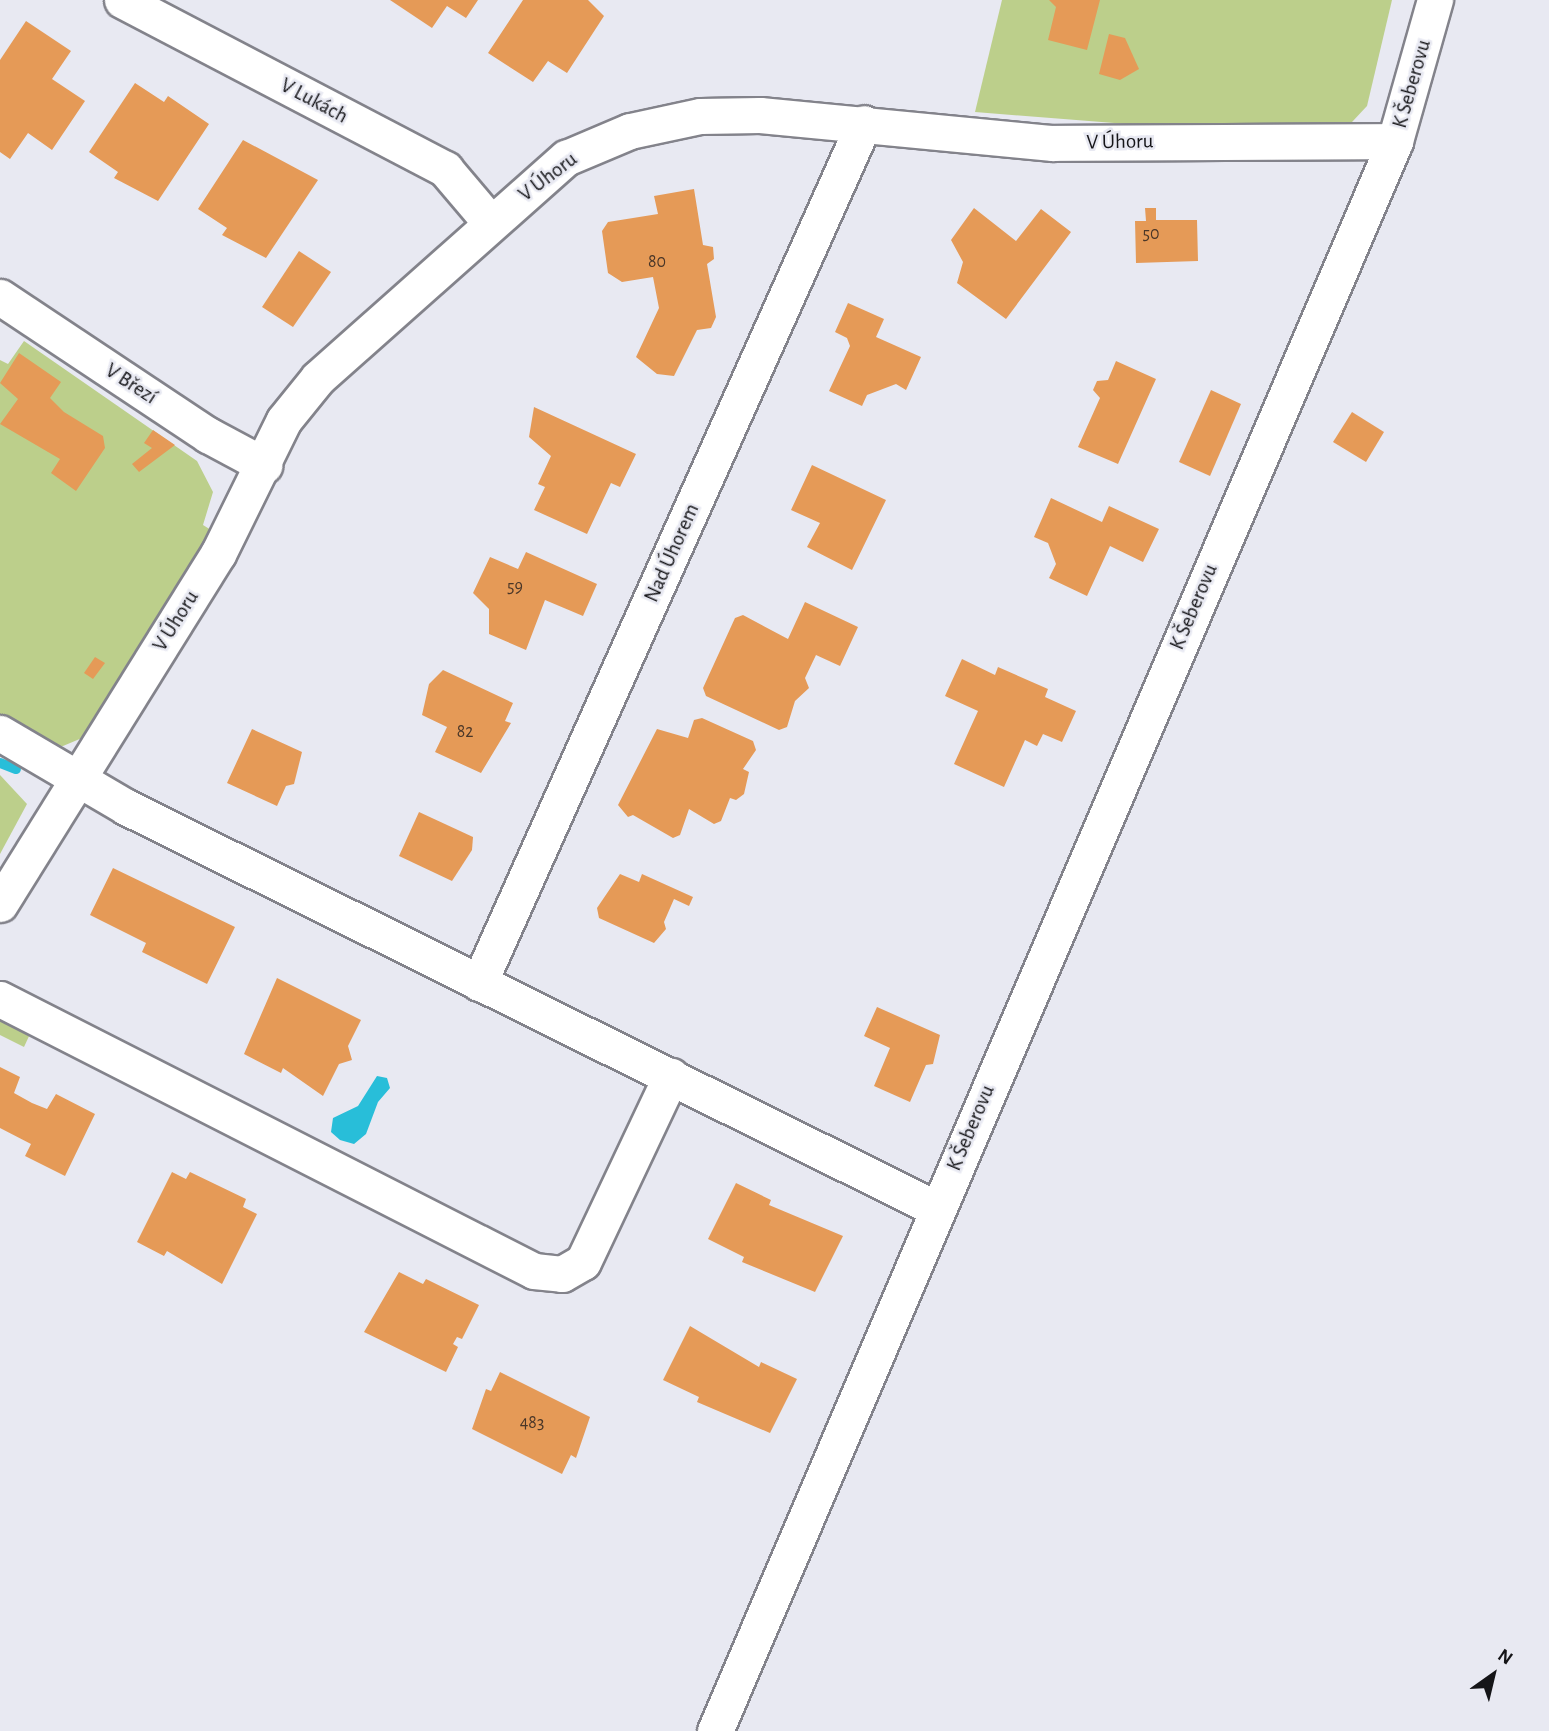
<!DOCTYPE html>
<meta charset="utf-8">
<style>
body{margin:0}
#map{position:relative;width:1549px;height:1731px;overflow:hidden;background:#e8e9f2;font-family:"Alegreya Sans",sans-serif}
div>[style]{position:absolute}
.green>*{inset:0;background:#bccf8b}
.water>*{inset:0;background:#28bed9}
.stream>*{height:10px;margin:-5px;padding:0 5px;transform-origin:5px;border-radius:5px;background:#28bed9}
.building>*{inset:0;background:#e59a57}
.roads{filter:drop-shadow(2px 0 #83838b) drop-shadow(-2px 0 #83838b) drop-shadow(0 2px #83838b) drop-shadow(0 -2px #83838b)}
.minor>*{height:35px;margin:-17.5px;padding:0 17.5px;transform-origin:17.5px;border-radius:17.5px;background:#fff}
span{translate:-50% -50%;white-space:nowrap;text-align:center;line-height:1.15;-webkit-text-stroke:5px #e8e9f2;paint-order:stroke}
.number-label{font-size:18px;color:#493628}
.number-label span{-webkit-text-stroke-width:0}
.street-label{font-size:21px;color:#151518}
.north{position:absolute;left:1458px;top:1640px;width:70px;height:70px;-webkit-text-stroke:5px #e8e9f2;paint-order:stroke;rotate:34deg;font-size:19px;font-weight:700;line-height:28px;text-align:center;color:#151518}
.north::after{content:'';display:block;margin:auto;width:24px;height:32px;background:#151518;clip-path:polygon(50% 0,100% 100%,50% 72%,0 100%)}
</style>
<div id="map">
<div class="green">
<i style="clip-path:polygon(1002px 0,1392px 0,1367px 106px,1352px 122px,1203px 130px,975px 112px)"></i>
<i style="clip-path:polygon(24px 341px,197px 461px,213px 492px,203px 525px,211px 530px,82px 738px,63px 746px,45px 745px,0 722px,0 360px,8px 364px)"></i>
<i style="clip-path:polygon(0 775px,27px 804px,0 854px)"></i>
<i style="clip-path:polygon(0 1019px,30px 1034px,24px 1047px,0 1035px)"></i>
</div>
<div class="water">
<i style="clip-path:polygon(377px 1076px,387px 1078px,390px 1088px,378px 1102px,366px 1134px,354px 1144px,340px 1140px,331px 1132px,333px 1118px,358px 1106px)"></i>
</div>
<div class="stream">
<i style="left:0;top:763px;width:17px;rotate:21deg"></i>
</div>
<div class="building">
<i style="clip-path:polygon(390px 0,478px 0,466px 18px,447px 6px,432px 28px)"></i>
<i style="clip-path:polygon(523px 0,588px 0,604px 16px,567px 73px,548px 61px,533px 82px,488px 53px)"></i>
<i style="clip-path:polygon(1049px 0,1100px 0,1087px 50px,1048px 40px,1056px 7px)"></i>
<i style="clip-path:polygon(26px 21px,71px 51px,52px 79px,85px 101px,52px 150px,28px 133px,10px 159px,0 152px,0 60px)"></i>
<i style="clip-path:polygon(1109px 34px,1125px 38px,1139px 69px,1120px 80px,1099px 74px)"></i>
<i style="clip-path:polygon(135px 83px,164px 102px,168px 96px,209px 124px,158px 201px,114px 178px,118px 172px,89px 152px)"></i>
<i style="clip-path:polygon(243px 140px,318px 180px,266px 258px,222px 235px,227px 228px,198px 209px)"></i>
<i style="clip-path:polygon(694px 189px,703px 245px,713px 247px,714px 259px,707px 264px,716px 317px,711px 328px,697px 330px,674px 376px,657px 374px,636px 357px,659px 308px,653px 277px,622px 282px,608px 273px,602px 231px,608px 222px,658px 214px,654px 196px)"></i>
<i style="clip-path:polygon(974px 208px,1016px 241px,1041px 209px,1071px 232px,1006px 319px,957px 283px,963px 262px,951px 240px)"></i>
<i style="clip-path:polygon(1145px 208px,1156px 208px,1156px 220px,1197px 220px,1198px 261px,1136px 263px,1135px 221px,1146px 221px)"></i>
<i style="clip-path:polygon(299px 251px,331px 272px,293px 327px,262px 307px)"></i>
<i style="clip-path:polygon(848px 303px,884px 319px,876px 337px,921px 357px,906px 390px,896px 384px,867px 395px,862px 406px,829px 391px,850px 346px,847px 338px,835px 332px)"></i>
<i style="clip-path:polygon(19px 353px,61px 382px,50px 398px,64px 412px,103px 436px,105px 448px,76px 491px,51px 473px,60px 459px,0 424px,18px 399px,0 383px)"></i>
<i style="clip-path:polygon(1116px 361px,1156px 379px,1118px 464px,1078px 447px,1100px 398px,1093px 390px,1097px 381px,1108px 380px)"></i>
<i style="clip-path:polygon(1211px 390px,1241px 404px,1210px 476px,1179px 462px)"></i>
<i style="clip-path:polygon(534px 407px,636px 454px,620px 487px,611px 483px,587px 534px,534px 510px,545px 487px,538px 484px,551px 456px,529px 437px)"></i>
<i style="clip-path:polygon(1352px 412px,1384px 432px,1366px 462px,1333px 442px)"></i>
<i style="clip-path:polygon(153px 430px,175px 445px,139px 472px,132px 464px,152px 448px,144px 443px)"></i>
<i style="clip-path:polygon(812px 465px,886px 500px,852px 570px,807px 547px,820px 523px,791px 510px)"></i>
<i style="clip-path:polygon(1051px 498px,1102px 522px,1109px 506px,1159px 529px,1143px 562px,1110px 546px,1087px 596px,1049px 578px,1056px 564px,1048px 543px,1034px 537px)"></i>
<i style="clip-path:polygon(526px 552px,597px 584px,583px 616px,545px 600px,526px 650px,489px 634px,489px 609px,473px 593px,490px 557px,518px 569px)"></i>
<i style="clip-path:polygon(805px 602px,858px 627px,840px 666px,816px 655px,805px 678px,809px 688px,795px 701px,787px 727px,779px 730px,706px 696px,703px 688px,735px 618px,743px 615px,788px 639px)"></i>
<i style="clip-path:polygon(95px 657px,105px 663px,93px 679px,84px 673px)"></i>
<i style="clip-path:polygon(962px 659px,995px 675px,998px 667px,1048px 689px,1045px 697px,1076px 711px,1062px 742px,1043px 734px,1037px 746px,1025px 740px,1004px 787px,954px 764px,978px 711px,945px 696px)"></i>
<i style="clip-path:polygon(443px 670px,513px 703px,505px 721px,511px 723px,481px 773px,435px 752px,447px 727px,422px 715px,429px 684px)"></i>
<i style="clip-path:polygon(702px 718px,753px 741px,756px 750px,743px 769px,749px 772px,744px 794px,736px 800px,730px 798px,721px 821px,714px 824px,689px 809px,680px 835px,673px 838px,633px 815px,628px 817px,618px 805px,657px 729px,688px 738px,694px 720px)"></i>
<i style="clip-path:polygon(252px 729px,302px 752px,294px 784px,286px 786px,277px 806px,227px 783px)"></i>
<i style="clip-path:polygon(419px 812px,473px 837px,472px 850px,452px 881px,399px 856px)"></i>
<i style="clip-path:polygon(113px 868px,235px 927px,207px 984px,142px 952px,146px 943px,90px 915px)"></i>
<i style="clip-path:polygon(620px 874px,639px 882px,642px 874px,693px 897px,689px 906px,674px 899px,664px 922px,666px 929px,654px 943px,599px 918px,597px 908px)"></i>
<i style="clip-path:polygon(277px 978px,361px 1020px,348px 1046px,352px 1060px,339px 1064px,323px 1096px,283px 1068px,281px 1073px,244px 1054px)"></i>
<i style="clip-path:polygon(877px 1007px,940px 1035px,933px 1064px,926px 1065px,910px 1102px,874px 1086px,890px 1048px,864px 1036px)"></i>
<i style="clip-path:polygon(0 1067px,20px 1077px,14px 1093px,32px 1103px,47px 1109px,56px 1094px,95px 1114px,65px 1176px,25px 1156px,31px 1144px,0 1128px)"></i>
<i style="clip-path:polygon(172px 1172px,186px 1179px,190px 1172px,246px 1199px,243px 1207px,257px 1214px,222px 1284px,167px 1251px,164px 1256px,137px 1242px)"></i>
<i style="clip-path:polygon(736px 1183px,771px 1200px,769px 1205px,843px 1236px,815px 1292px,742px 1262px,744px 1257px,708px 1239px)"></i>
<i style="clip-path:polygon(399px 1272px,423px 1284px,426px 1279px,479px 1305px,462px 1339px,457px 1337px,453px 1344px,458px 1347px,446px 1372px,364px 1332px)"></i>
<i style="clip-path:polygon(690px 1326px,759px 1367px,761px 1362px,797px 1379px,770px 1433px,697px 1402px,699px 1397px,663px 1380px)"></i>
<i style="clip-path:polygon(500px 1372px,590px 1417px,576px 1458px,571px 1455px,562px 1474px,472px 1429px,486px 1389px,491px 1391px)"></i>
</div>
<div class="roads">
<div class="minor">
<i style="left:122px;top:0;width:365px;rotate:27.6deg"></i>
<i style="left:445px;top:169px;width:70px;rotate:49.7deg"></i>
<i style="left:0;top:297px;width:250px;rotate:33.6deg"></i>
<i style="left:208px;top:435px;width:64px;rotate:28.2deg"></i>
<i style="left:0;top:733px;width:146px;rotate:30.4deg"></i>
<i style="left:126px;top:807px;width:905px;rotate:26.37deg"></i>
<i style="left:0;top:904px;width:412px;rotate:-58.1deg"></i>
<i style="left:218px;top:554px;width:149px;rotate:-63.8deg"></i>
<i style="left:284px;top:420px;width:54px;rotate:-51deg"></i>
<i style="left:318px;top:378px;width:332px;rotate:-41.6deg"></i>
<i style="left:566px;top:158px;width:69px;rotate:-22.9deg"></i>
<i style="left:630px;top:131px;width:72px;rotate:-12.1deg"></i>
<i style="left:700px;top:116px;width:60px;rotate:-1deg"></i>
<i style="left:760px;top:115px;width:294px;rotate:5.5deg"></i>
<i style="left:1053px;top:143px;width:342px;rotate:-0.3deg"></i>
<i style="left:479px;top:983px;width:942px;rotate:-65.88deg"></i>
<i style="left:0;top:999px;width:599px;rotate:26.99deg"></i>
<i style="left:534px;top:1271px;width:28px;rotate:6deg"></i>
<i style="left:562px;top:1274px;width:24px;rotate:-30deg"></i>
<i style="left:583px;top:1262px;width:206px;rotate:-64.7deg"></i>
<i style="left:715px;top:1731px;width:1729px;rotate:-66.84deg"></i>
<i style="left:1395px;top:141px;width:147px;rotate:-74.2deg"></i>
</div>
</div>
<div class="number-label">
<span style="left:1151px;top:234px">50</span>
<span style="left:657px;top:262px">80</span>
<span style="left:515px;top:587px">59</span>
<span style="left:465px;top:732px">82</span>
<span style="left:532px;top:1423px">483</span>
</div>
<div class="street-label">
<span style="left:1412px;top:84px;rotate:-74deg">K Šeberovu</span>
<span style="left:314px;top:101px;rotate:28deg">V Lukách</span>
<span style="left:1120px;top:142px;rotate:-1deg">V Úhoru</span>
<span style="left:548px;top:177px;rotate:-37deg">V Úhoru</span>
<span style="left:131px;top:384px;rotate:33deg">V Březí</span>
<span style="left:672px;top:553px;rotate:-66deg">Nad Úhorem</span>
<span style="left:1194px;top:607px;rotate:-67deg">K Šeberovu</span>
<span style="left:176px;top:621px;rotate:-58deg">V Úhoru</span>
<span style="left:971px;top:1128px;rotate:-67deg">K Šeberovu</span>
</div>
<div class="north">N</div>
</div>
